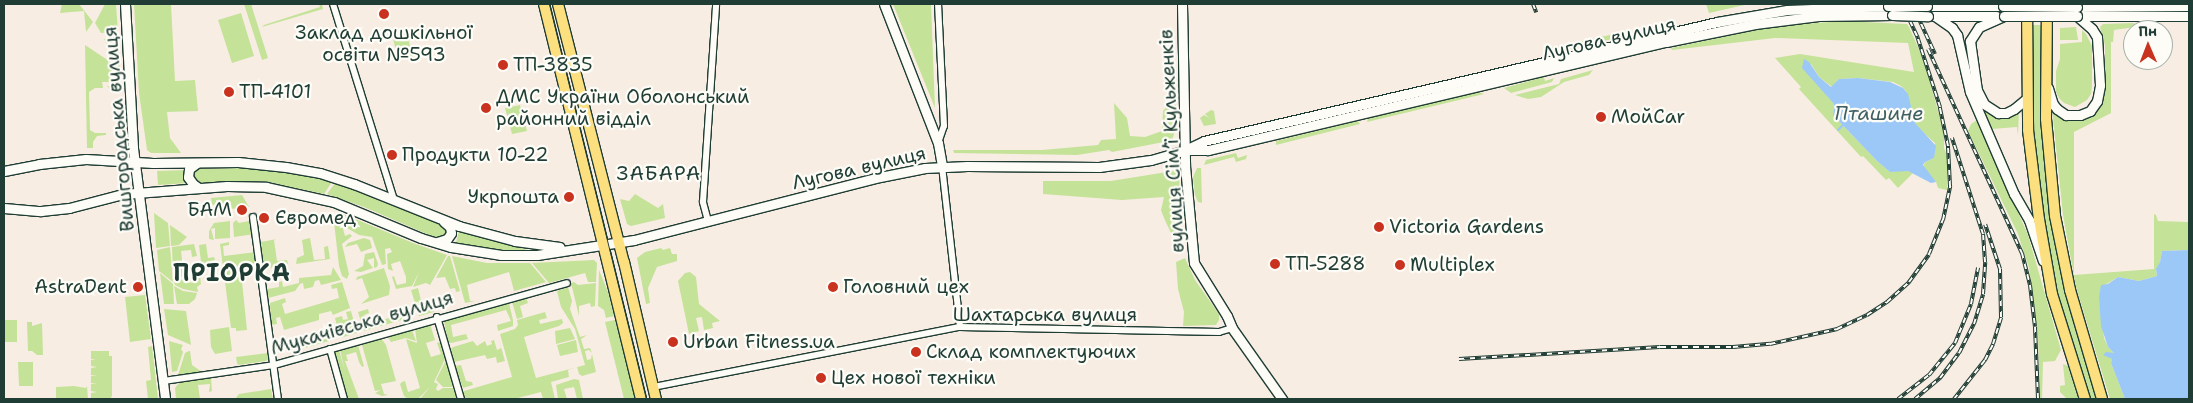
<!DOCTYPE html>
<meta charset="utf-8">
<style>
body{margin:0}
#map{position:relative;width:2193px;height:403px;overflow:hidden;background:#f8ede3;font-family:"Shantell Sans",sans-serif}
div>[style]{position:absolute}
.green>*{inset:0;background:#c5e299}
.water>*{inset:0;background:#9bc8f6}
.stream>*{height:2px;margin:-1px;padding:0 1px;transform-origin:1px;border-radius:1px;background:#9bc8f6}
.roads{filter:drop-shadow(1px 0 #1f3d34) drop-shadow(-1px 0 #1f3d34) drop-shadow(0 1px #1f3d34) drop-shadow(0 -1px #1f3d34)}
.street>*{height:6px;margin:-3px;padding:0 3px;transform-origin:3px;border-radius:3px;background:#fdfcf7}
.secondary>*{height:9px;margin:-4.5px;padding:0 4.5px;transform-origin:4.5px;border-radius:4.5px;background:#fdfcf7}
.primary>*{height:10px;margin:-5px;padding:0 5px;transform-origin:5px;border-radius:5px;background:#fce080}
.tram>*{height:1px;margin:-0.5px;padding:0 0.5px;transform-origin:0.5px;border-radius:0.5px;background:#1f3d34}
.rail>*{height:4px;margin-top:-2px;transform-origin:0;background:repeating-linear-gradient(90deg,#fdfcf7 0 5.5px,#1f3d34 0 11px);box-sizing:border-box;border-block:1px solid #1f3d34}
.bridges{filter:drop-shadow(1px 0 #1f3d34) drop-shadow(-1px 0 #1f3d34) drop-shadow(0 1px #1f3d34) drop-shadow(0 -1px #1f3d34)}
.secondary-bridge>*{height:9px;margin:-4.5px;padding:0 4.5px;transform-origin:4.5px;border-radius:4.5px;background:#fdfcf7}
.dots>*{width:14px;height:14px;translate:-50% -50%;box-sizing:border-box;border:2px solid #fdfcf7;border-radius:50%}
span{translate:-50% -50%;white-space:nowrap;text-align:center;line-height:1.15;-webkit-text-stroke:4.5px #fdfcf7;paint-order:stroke}
.poi-label{font-size:19px;color:#1f3d34}
.left{translate:0 -50%;text-align:left}
.right{translate:-100% -50%;text-align:right}
.street-label{font-size:19px;color:#1f3d34}
.water-label{font-size:20px;color:#3e6064;font-style:italic}
.neighbourhood-label{font-size:20px;color:#1f3d34;letter-spacing:1px}
.district-label{font-size:24px;color:#1f3d34;font-weight:700;letter-spacing:1px}
.frame{position:absolute;inset:0;border:5px solid #1f3d34;pointer-events:none}
.north{position:absolute;left:2123px;top:20px;width:50px;height:50px;box-sizing:border-box;background:#fdfcf7;border:1px solid #a4b0a9;border-radius:50%;rotate:359deg;font-size:14px;font-weight:700;line-height:20px;text-align:center;color:#1f3d34}
.north::after{content:'';display:block;margin:auto;width:18px;height:22px;background:#c8321e;clip-path:polygon(50% 0,100% 100%,50% 72%,0 100%)}
</style>
<div id="map">
<div class="green">
<i style="clip-path:polygon(62px 4px,79px 4px,93px 22px,86px 32px,84px 11px,60px 13px)"></i>
<i style="clip-path:polygon(105px 4px,116px 4px,118px 32px,101px 33px,95px 23px)"></i>
<i style="clip-path:polygon(134px 4px,171px 4px,175px 81px,195px 80px,198px 111px,167px 112px,170px 138px,181px 153px,151px 153px,147px 150px,139px 93px)"></i>
<i style="clip-path:polygon(244px 4px,251px 4px,268px 58px,262px 60px)"></i>
<i style="clip-path:polygon(319px 4px,322px 4px,323px 9px,262px 27px,264px 25px,320px 7px)"></i>
<i style="clip-path:polygon(893px 4px,931px 4px,935px 108px)"></i>
<i style="clip-path:polygon(1706px 4px,1749px 4px,1709px 13px)"></i>
<i style="clip-path:polygon(241px 13px,254px 56px,232px 63px,218px 20px)"></i>
<i style="clip-path:polygon(1843px 21px,1907px 24px,1909px 27px,1924px 61px,1944px 132px,1944px 148px,1948px 158px,1947px 190px,1938px 188px,1936px 182px,1923px 168px,1925px 162px,1934px 158px,1935px 143px,1916px 126px,1906px 91px,1901px 86px,1893px 82px,1858px 78px,1839px 79px,1832px 87px,1819px 77px,1811px 64px,1808px 73px,1834px 104px,1833px 115px,1877px 161px,1890px 172px,1905px 170px,1913px 173px,1898px 188px,1889px 178px,1886px 180px,1863px 156px,1861px 157px,1799px 89px,1801px 87px,1775px 58px,1800px 54px,1914px 72px,1908px 43px,1775px 38px,1672px 50px,1671px 48px,1776px 26px)"></i>
<i style="clip-path:polygon(2134px 23px,2135px 27px,2114px 30px,2113px 42px,2111px 42px,2111px 113px,2074px 132px,2074px 275px,2154px 269px,2154px 214px,2156px 215px,2158px 221px,2189px 222px,2189px 250px,2162px 251px,2160px 262px,2156px 271px,2157px 276px,2139px 281px,2118px 277px,2105px 285px,2099px 297px,2104px 338px,2108px 347px,2114px 353px,2111px 363px,2125px 399px,2110px 399px,2076px 287px,2063px 215px,2052px 108px,2061px 116px,2096px 110px,2102px 101px,2105px 91px,2105px 45px,2100px 27px,2103px 24px)"></i>
<i style="clip-path:polygon(2031px 25px,2041px 25px,2041px 84px,2067px 292px,2099px 399px,2088px 399px,2057px 294px,2042px 218px,2033px 129px)"></i>
<i style="clip-path:polygon(2076px 27px,2078px 40px,2060px 40px,2060px 28px)"></i>
<i style="clip-path:polygon(2082px 30px,2086px 34px,2092px 46px,2092px 86px,2091px 94px,2087px 100px,2075px 107px,2064px 103px,2059px 98px,2056px 92px,2056px 71px,2060px 59px,2060px 44px,2082px 42px)"></i>
<i style="clip-path:polygon(406px 31px,413px 57px,398px 60px,392px 34px)"></i>
<i style="clip-path:polygon(1614px 34px,1612px 39px,1557px 52px,1552px 52px,1551px 48px)"></i>
<i style="clip-path:polygon(118px 38px,120px 72px,104px 39px)"></i>
<i style="clip-path:polygon(85px 45px,112px 63px,121px 84px,119px 89px,112px 91px,107px 86px,110px 86px,110px 82px,102px 82px,103px 88px,95px 88px,89px 92px,90px 130px,95px 133px,106px 133px,106px 135px,97px 136px,93px 142px,93px 148px,87px 148px)"></i>
<i style="clip-path:polygon(1593px 70px,1589px 75px,1564px 82px,1541px 97px,1528px 99px,1515px 95px,1559px 84px,1561px 79px)"></i>
<i style="clip-path:polygon(1544px 77px,1545px 81px,1554px 78px,1552px 82px,1511px 93px,1504px 88px)"></i>
<i style="clip-path:polygon(1478px 92px,1484px 94px,1367px 122px,1368px 118px)"></i>
<i style="clip-path:polygon(1175px 96px,1177px 125px,1172px 140px,1169px 141px,1112px 152px,1109px 150px,1077px 155px,954px 153px,953px 150px,1042px 150px,1098px 145px,1101px 140px,1116px 139px,1114px 103px,1127px 118px,1130px 136px,1145px 137px,1162px 131px,1163px 111px)"></i>
<i style="clip-path:polygon(520px 105px,527px 131px,512px 134px,505px 108px)"></i>
<i style="clip-path:polygon(1979px 106px,1996px 116px,2019px 109px,2018px 136px,2017px 127px,1992px 129px,1986px 122px)"></i>
<i style="clip-path:polygon(1211px 110px,1214px 111px,1216px 124px,1204px 126px,1200px 118px,1204px 115px,1209px 118px,1205px 114px)"></i>
<i style="clip-path:polygon(1977px 120px,2028px 235px,2061px 350px,2055px 361px,2043px 362px,2042px 399px,2040px 399px,2038px 336px,2029px 268px,2018px 234px,1968px 131px,1971px 124px)"></i>
<i style="clip-path:polygon(1358px 121px,1360px 124px,1276px 145px,1276px 141px)"></i>
<i style="clip-path:polygon(1236px 153px,1238px 158px,1247px 155px,1246px 159px,1236px 162px,1234px 157px,1204px 165px,1206px 160px)"></i>
<i style="clip-path:polygon(243px 168px,292px 173px,332px 182px,324px 194px,264px 181px,199px 183px,192px 177px,193px 171px,196px 169px)"></i>
<i style="clip-path:polygon(1197px 168px,1201px 168px,1202px 203px,1198px 202px,1195px 195px,1193px 177px)"></i>
<i style="clip-path:polygon(186px 170px,188px 183px,158px 185px,157px 171px)"></i>
<i style="clip-path:polygon(1173px 171px,1179px 175px,1182px 248px,1178px 248px,1164px 218px,1161px 210px,1164px 197px,1122px 200px,1043px 194px,1043px 181px,1111px 181px)"></i>
<i style="clip-path:polygon(335px 183px,444px 226px,446px 233px,444px 236px,434px 237px,364px 207px,327px 194px)"></i>
<i style="clip-path:polygon(635px 194px,658px 208px,663px 204px,665px 218px,631px 226px,627px 224px,620px 199px,629px 201px)"></i>
<i style="clip-path:polygon(242px 195px,249px 207px,220px 210px,212px 204px,211px 198px)"></i>
<i style="clip-path:polygon(154px 213px,168px 223px,170px 246px,156px 248px)"></i>
<i style="clip-path:polygon(341px 213px,413px 243px,447px 255px,430px 285px,426px 283px,413px 287px,419px 272px,412px 286px,396px 289px,392px 277px,394px 276px,397px 285px,406px 283px,406px 277px,400px 261px,391px 264px,393px 271px,388px 269px,387px 254px,392px 252px,390px 248px,385px 249px,386px 264px,382px 265px,372px 237px,359px 235px,347px 228px)"></i>
<i style="clip-path:polygon(339px 214px,345px 236px,350px 234px,352px 236px,342px 244px,349px 274px,347px 279px,342px 276px,339px 266px,334px 222px)"></i>
<i style="clip-path:polygon(249px 219px,254px 220px,250px 221px,251px 232px,255px 234px,234px 237px,233px 223px,236px 220px,239px 223px,249px 221px)"></i>
<i style="clip-path:polygon(230px 221px,230px 238px,215px 239px,215px 228px,211px 229px,214px 240px,209px 239px,209px 231px,214px 223px)"></i>
<i style="clip-path:polygon(170px 225px,187px 237px,179px 245px,171px 246px)"></i>
<i style="clip-path:polygon(459px 231px,525px 249px,526px 251px,496px 251px,456px 243px)"></i>
<i style="clip-path:polygon(310px 238px,314px 260px,325px 259px,324px 247px,328px 246px,330px 259px,296px 264px,297px 258px,304px 255px,302px 240px)"></i>
<i style="clip-path:polygon(364px 238px,370px 240px,372px 248px,361px 252px,357px 244px,345px 247px,348px 243px)"></i>
<i style="clip-path:polygon(277px 239px,274px 240px,277px 261px,287px 260px,288px 264px,264px 269px,261px 242px)"></i>
<i style="clip-path:polygon(229px 242px,229px 245px,223px 246px,224px 256px,256px 252px,257px 264px,246px 265px,241px 272px,247px 330px,236px 331px,236px 328px,231px 328px,220px 244px)"></i>
<i style="clip-path:polygon(194px 244px,197px 256px,192px 257px,191px 250px,181px 251px,184px 276px,178px 278px,173px 273px,172px 247px)"></i>
<i style="clip-path:polygon(206px 244px,208px 258px,214px 257px,215px 260px,206px 262px,207px 267px,201px 262px,199px 245px)"></i>
<i style="clip-path:polygon(170px 247px,173px 282px,159px 271px,157px 250px)"></i>
<i style="clip-path:polygon(661px 248px,663px 250px,670px 248px,672px 254px,677px 254px,677px 261px,657px 267px,648px 288px,650px 303px,646px 304px,637px 258px,645px 252px)"></i>
<i style="clip-path:polygon(374px 252px,378px 264px,377px 267px,374px 268px,374px 258px,367px 260px,373px 268px,361px 272px,354px 271px,363px 266px,365px 254px)"></i>
<i style="clip-path:polygon(448px 256px,450px 256px,460px 291px,456px 292px,455px 288px,450px 289px,445px 277px,436px 278px)"></i>
<i style="clip-path:polygon(452px 256px,487px 263px,530px 263px,546px 282px,514px 291px,509px 272px,467px 285px,470px 301px,475px 301px,465px 303px)"></i>
<i style="clip-path:polygon(1185px 258px,1195px 280px,1219px 314px,1219px 320px,1216px 325px,1183px 326px,1184px 312px,1178px 289px,1176px 262px)"></i>
<i style="clip-path:polygon(594px 260px,597px 263px,596px 282px,588px 282px,585px 273px,549px 283px,532px 263px)"></i>
<i style="clip-path:polygon(333px 267px,341px 280px,321px 285px,319px 280px,315px 281px,313px 287px,304px 289px,303px 283px,300px 284px,295px 291px,268px 298px,267px 289px,279px 287px,279px 282px,282px 281px,283px 287px,299px 283px,299px 278px,331px 275px)"></i>
<i style="clip-path:polygon(384px 268px,390px 286px,389px 295px,361px 304px,369px 297px,362px 278px,356px 280px,357px 277px)"></i>
<i style="clip-path:polygon(599px 270px,608px 292px,614px 316px,606px 318px,604px 310px,598px 306px)"></i>
<i style="clip-path:polygon(690px 272px,696px 277px,699px 304px,720px 321px,712px 323px,713px 328px,704px 330px,702px 317px,696px 318px,699px 331px,689px 334px,678px 281px,685px 273px)"></i>
<i style="clip-path:polygon(160px 273px,173px 284px,174px 304px,164px 304px)"></i>
<i style="clip-path:polygon(194px 275px,200px 276px,201px 284px,197px 287px,198px 292px,183px 289px,175px 285px,174px 282px,184px 279px,185px 283px,195px 282px)"></i>
<i style="clip-path:polygon(342px 282px,350px 308px,333px 315px,331px 311px,319px 314px,319px 320px,284px 330px,280px 317px,276px 318px,277px 324px,271px 325px,270px 303px,285px 298px,286px 302px,282px 304px,285px 314px,339px 298px,337px 288px,332px 289px,331px 285px)"></i>
<i style="clip-path:polygon(574px 282px,578px 285px,596px 283px,595px 306px,591px 307px,590px 303px,579px 306px,579px 316px,571px 283px)"></i>
<i style="clip-path:polygon(174px 286px,183px 291px,197px 293px,195px 299px,189px 304px,177px 304px)"></i>
<i style="clip-path:polygon(568px 287px,572px 301px,570px 309px,580px 337px,587px 335px,581px 339px,584px 349px,590px 348px,592px 353px,589px 350px,585px 351px,587px 360px,591px 359px,592px 354px,596px 372px,582px 376px,579px 374px,577px 367px,568px 370px,569px 377px,551px 382px,555px 399px,543px 399px,541px 392px,514px 399px,462px 399px,461px 394px,464px 391px,512px 377px,500px 334px,515px 329px,518px 325px,517px 320px,545px 312px,547px 318px,539px 320px,540px 324px,562px 319px,563px 323px,559px 326px,524px 337px,536px 378px,585px 365px,575px 329px,561px 307px,557px 291px)"></i>
<i style="clip-path:polygon(418px 288px,423px 309px,432px 307px,434px 312px,419px 316px,411px 290px)"></i>
<i style="clip-path:polygon(145px 295px,151px 339px,130px 342px,125px 297px)"></i>
<i style="clip-path:polygon(526px 298px,528px 303px,520px 306px,523px 317px,517px 319px,512px 302px)"></i>
<i style="clip-path:polygon(509px 303px,513px 320px,513px 326px,498px 331px,497px 325px,511px 321px,506px 310px,451px 325px,453px 337px,466px 334px,468px 339px,451px 343px,448px 342px,444px 321px)"></i>
<i style="clip-path:polygon(164px 309px,186px 311px,191px 345px,168px 335px)"></i>
<i style="clip-path:polygon(368px 309px,369px 313px,364px 315px,367px 325px,398px 315px,404px 314px,405px 319px,364px 331px,358px 312px)"></i>
<i style="clip-path:polygon(351px 311px,357px 333px,340px 338px,335px 318px,342px 316px,343px 320px,348px 319px,346px 312px)"></i>
<i style="clip-path:polygon(4px 320px,17px 320px,17px 342px,4px 342px)"></i>
<i style="clip-path:polygon(615px 320px,636px 399px,624px 399px,605px 322px)"></i>
<i style="clip-path:polygon(27px 322px,32px 322px,32px 326px,42px 323px,43px 355px,37px 355px,32px 351px,28px 351px)"></i>
<i style="clip-path:polygon(430px 324px,435px 340px,426px 343px,431px 357px,441px 354px,437px 343px,440px 342px,445px 359px,434px 382px,438px 384px,436px 389px,438px 391px,443px 388px,453px 388px,457px 399px,420px 399px,430px 387px,418px 399px,408px 399px,404px 396px,400px 384px,402px 382px,405px 381px,408px 392px,420px 388px,406px 339px,417px 343px,415px 329px)"></i>
<i style="clip-path:polygon(229px 327px,232px 351px,215px 354px,211px 347px,210px 330px)"></i>
<i style="clip-path:polygon(570px 328px,575px 339px,556px 344px,555px 331px)"></i>
<i style="clip-path:polygon(412px 330px,416px 341px,406px 338px,391px 342px,389px 339px,388px 337px)"></i>
<i style="clip-path:polygon(332px 337px,329px 341px,291px 352px,290px 348px)"></i>
<i style="clip-path:polygon(381px 338px,386px 345px,396px 381px,381px 384px,384px 394px,388px 395px,382px 396px,375px 393px,381px 390px,375px 391px,362px 345px)"></i>
<i style="clip-path:polygon(494px 340px,497px 350px,501px 348px,499px 340px,505px 361px,497px 363px,496px 357px,487px 359px,485px 355px,454px 362px,451px 349px,453px 347px,473px 341px,477px 346px,485px 341px,487px 346px,492px 344px,491px 341px)"></i>
<i style="clip-path:polygon(576px 340px,578px 352px,560px 356px,557px 345px)"></i>
<i style="clip-path:polygon(169px 341px,183px 345px,181px 349px,183px 352px,177px 371px,172px 372px)"></i>
<i style="clip-path:polygon(358px 345px,364px 366px,362px 367px,359px 362px,356px 352px,346px 355px,348px 361px,345px 361px,359px 399px,347px 399px,334px 352px,339px 350px,345px 371px,340px 350px)"></i>
<i style="clip-path:polygon(152px 346px,158px 399px,148px 399px,146px 381px,151px 380px,148px 347px)"></i>
<i style="clip-path:polygon(91px 351px,109px 351px,109px 356px,112px 356px,112px 396px,110px 399px,91px 399px,91px 393px,97px 392px,91px 391px,91px 384px,97px 384px,91px 383px,91px 376px,97px 376px,91px 375px,91px 368px,97px 367px,91px 366px,91px 360px,96px 360px,91px 359px)"></i>
<i style="clip-path:polygon(189px 351px,190px 351px,192px 365px,202px 372px,178px 375px,185px 353px)"></i>
<i style="clip-path:polygon(268px 353px,268px 359px,266px 361px,238px 365px,237px 363px,236px 357px)"></i>
<i style="clip-path:polygon(446px 360px,453px 387px,443px 387px,436px 380px)"></i>
<i style="clip-path:polygon(18px 362px,33px 362px,33px 386px,19px 386px)"></i>
<i style="clip-path:polygon(2063px 364px,2068px 366px,2078px 399px,2067px 399px,2060px 392px,2060px 386px,2065px 385px)"></i>
<i style="clip-path:polygon(461px 365px,466px 381px,472px 382px,473px 385px,463px 388px,455px 366px)"></i>
<i style="clip-path:polygon(211px 378px,212px 391px,209px 392px,210px 384px,198px 385px,200px 399px,176px 399px,175px 388px,179px 383px)"></i>
<i style="clip-path:polygon(574px 379px,579px 380px,583px 399px,577px 399px,574px 387px,564px 389px,567px 399px,558px 399px,556px 385px)"></i>
<i style="clip-path:polygon(74px 386px,86px 388px,87px 386px,88px 399px,90px 399px,56px 399px,56px 387px)"></i>
<i style="clip-path:polygon(271px 389px,273px 399px,235px 399px,239px 394px)"></i>
</div>
<div class="water">
<i style="clip-path:polygon(1804px 59px,1809px 62px,1819px 77px,1831px 87px,1839px 79px,1858px 78px,1890px 82px,1903px 88px,1908px 94px,1915px 123px,1936px 146px,1934px 158px,1925px 162px,1923px 165px,1936px 182px,1931px 183px,1908px 171px,1890px 172px,1877px 161px,1833px 115px,1834px 104px,1802px 68px)"></i>
<i style="clip-path:polygon(2189px 250px,2189px 399px,2125px 399px,2111px 363px,2112px 359px,2103px 355px,2106px 352px,2114px 353px,2108px 347px,2101px 326px,2099px 297px,2101px 285px,2108px 284px,2118px 277px,2139px 281px,2157px 276px,2156px 269px,2160px 262px,2162px 251px)"></i>
</div>
<div class="stream">
<i style="left:1838px;top:130px;width:7px;rotate:-45deg"></i>
</div>
<div class="roads">
<div class="street">
<i style="left:333px;top:4px;width:205px;rotate:72.7deg"></i>
<i style="left:938px;top:143px;width:18px;rotate:-71deg"></i>
<i style="left:944px;top:126px;width:122px;rotate:-92.8deg"></i>
<i style="left:942px;top:166px;width:162px;rotate:83.6deg"></i>
<i style="left:253px;top:217px;width:184px;rotate:82.2deg"></i>
<i style="left:708px;top:221px;width:20px;rotate:-105deg"></i>
<i style="left:703px;top:202px;width:198px;rotate:-86.2deg"></i>
<i style="left:437px;top:317px;width:85px;rotate:73.7deg"></i>
<i style="left:330px;top:349px;width:52px;rotate:74.4deg"></i>
<i style="left:163px;top:381px;width:112px;rotate:-8.2deg"></i>
<i style="left:274px;top:365px;width:304px;rotate:-15.6deg"></i>
<i style="left:653px;top:387px;width:313px;rotate:-11.1deg"></i>
<i style="left:960px;top:327px;width:259px;rotate:1.1deg"></i>
<i style="left:1219px;top:332px;width:14px;rotate:-17deg"></i>
</div>
<div class="secondary">
<i style="left:125px;top:4px;width:144px;rotate:86.8deg"></i>
<i style="left:133px;top:148px;width:253px;rotate:82.7deg"></i>
<i style="left:884px;top:4px;width:149px;rotate:68.8deg"></i>
<i style="left:938px;top:143px;width:23px;rotate:80deg"></i>
<i style="left:1182px;top:4px;width:162px;rotate:88.9deg"></i>
<i style="left:1185px;top:166px;width:97px;rotate:84.7deg"></i>
<i style="left:1194px;top:263px;width:62px;rotate:58.1deg"></i>
<i style="left:1227px;top:316px;width:13px;rotate:67deg"></i>
<i style="left:1232px;top:328px;width:87px;rotate:54.8deg"></i>
<i style="left:1927px;top:6px;width:76px"></i>
<i style="left:2077px;top:7px;width:112px;rotate:-0.5deg"></i>
<i style="left:1934px;top:16px;width:62px"></i>
<i style="left:1935px;top:16px;width:21px;rotate:35deg"></i>
<i style="left:1952px;top:28px;width:9px;rotate:54deg"></i>
<i style="left:1957px;top:35px;width:58px;rotate:77.2deg"></i>
<i style="left:1970px;top:92px;width:111px;rotate:66.7deg"></i>
<i style="left:2014px;top:194px;width:30px;rotate:60deg"></i>
<i style="left:2029px;top:220px;width:43px;rotate:71.1deg"></i>
<i style="left:2004px;top:16px;width:27px;rotate:156deg"></i>
<i style="left:1979px;top:27px;width:17px;rotate:123deg"></i>
<i style="left:1970px;top:41px;width:49px;rotate:81.9deg"></i>
<i style="left:1977px;top:90px;width:16px;rotate:63deg"></i>
<i style="left:1984px;top:104px;width:17px;rotate:33deg"></i>
<i style="left:1998px;top:113px;width:8px"></i>
<i style="left:2006px;top:113px;width:9px;rotate:-27deg"></i>
<i style="left:2014px;top:109px;width:17px;rotate:-40deg"></i>
<i style="left:2077px;top:16px;width:112px"></i>
<i style="left:2048px;top:88px;width:17px;rotate:73deg"></i>
<i style="left:2053px;top:104px;width:6px;rotate:51deg"></i>
<i style="left:2057px;top:109px;width:11px;rotate:34deg"></i>
<i style="left:2066px;top:115px;width:14px"></i>
<i style="left:2080px;top:115px;width:11px;rotate:-22deg"></i>
<i style="left:2090px;top:111px;width:12px;rotate:-55deg"></i>
<i style="left:2097px;top:101px;width:16px;rotate:-79deg"></i>
<i style="left:2100px;top:85px;width:48px;rotate:-93.6deg"></i>
<i style="left:2097px;top:37px;width:9px;rotate:-122deg"></i>
<i style="left:2092px;top:29px;width:20px;rotate:-139deg"></i>
<i style="left:1188px;top:150px;width:20px"></i>
<i style="left:1208px;top:150px;width:471px;rotate:-13.3deg"></i>
<i style="left:1666px;top:42px;width:91px;rotate:-11.4deg"></i>
<i style="left:1755px;top:24px;width:64px;rotate:-7.2deg"></i>
<i style="left:1818px;top:16px;width:74px;rotate:-0.8deg"></i>
<i style="left:197px;top:163px;width:10px;rotate:143deg"></i>
<i style="left:189px;top:169px;width:8px;rotate:97deg"></i>
<i style="left:188px;top:177px;width:9px;rotate:54deg"></i>
<i style="left:193px;top:184px;width:7px;rotate:34deg"></i>
<i style="left:4px;top:171px;width:36px;rotate:-11deg"></i>
<i style="left:39px;top:164px;width:47px;rotate:-6.1deg"></i>
<i style="left:86px;top:159px;width:67px;rotate:3.4deg"></i>
<i style="left:153px;top:163px;width:85px;rotate:-0.7deg"></i>
<i style="left:238px;top:162px;width:48px;rotate:5.9deg"></i>
<i style="left:286px;top:167px;width:35px;rotate:10deg"></i>
<i style="left:320px;top:173px;width:36px;rotate:18deg"></i>
<i style="left:354px;top:184px;width:113px;rotate:21.8deg"></i>
<i style="left:459px;top:226px;width:58px;rotate:15deg"></i>
<i style="left:515px;top:241px;width:45px;rotate:7.6deg"></i>
<i style="left:4px;top:208px;width:37px;rotate:5deg"></i>
<i style="left:41px;top:211px;width:28px;rotate:-6deg"></i>
<i style="left:69px;top:208px;width:56px;rotate:-14.5deg"></i>
<i style="left:123px;top:194px;width:104px;rotate:-4.4deg"></i>
<i style="left:227px;top:186px;width:39px;rotate:1deg"></i>
<i style="left:266px;top:187px;width:70px;rotate:12.4deg"></i>
<i style="left:334px;top:202px;width:94px;rotate:22.5deg"></i>
<i style="left:421px;top:238px;width:31px;rotate:17deg"></i>
<i style="left:451px;top:247px;width:51px;rotate:9.1deg"></i>
<i style="left:501px;top:255px;width:36px"></i>
<i style="left:537px;top:255px;width:98px;rotate:-8.8deg"></i>
<i style="left:634px;top:240px;width:249px;rotate:-14.4deg"></i>
<i style="left:875px;top:178px;width:51px;rotate:-11.3deg"></i>
<i style="left:925px;top:168px;width:42px;rotate:-2.7deg"></i>
<i style="left:967px;top:166px;width:132px;rotate:0.4deg"></i>
<i style="left:1099px;top:167px;width:52px;rotate:-7.7deg"></i>
<i style="left:1151px;top:160px;width:35px;rotate:-16deg"></i>
<i style="left:1185px;top:150px;width:21px;rotate:-25deg"></i>
<i style="left:1204px;top:141px;width:527px;rotate:-13.06deg"></i>
<i style="left:1717px;top:22px;width:71px;rotate:-9.7deg"></i>
<i style="left:1787px;top:10px;width:101px;rotate:-2.3deg"></i>
<i style="left:437px;top:242px;width:10px;rotate:-17deg"></i>
<i style="left:447px;top:239px;width:7px;rotate:-56deg"></i>
<i style="left:451px;top:233px;width:6px;rotate:-99deg"></i>
<i style="left:450px;top:227px;width:8px;rotate:-140deg"></i>
</div>
<div class="primary">
<i style="left:544px;top:4px;width:407px;rotate:76.2deg"></i>
<i style="left:558px;top:4px;width:266px;rotate:75.7deg"></i>
<i style="left:624px;top:262px;width:141px;rotate:76.9deg"></i>
<i style="left:2027px;top:4px;width:126px;rotate:89.5deg"></i>
<i style="left:2028px;top:130px;width:90px;rotate:83deg"></i>
<i style="left:2039px;top:219px;width:76px;rotate:80.2deg"></i>
<i style="left:2052px;top:294px;width:110px;rotate:72.6deg"></i>
<i style="left:2047px;top:4px;width:115px;rotate:90.5deg"></i>
<i style="left:2046px;top:119px;width:97px;rotate:84.7deg"></i>
<i style="left:2055px;top:216px;width:76px;rotate:78.5deg"></i>
<i style="left:2070px;top:290px;width:114px;rotate:73.6deg"></i>
</div>
</div>
<div class="tram">
<i style="left:549px;top:4px;width:407px;rotate:76.2deg"></i>
</div>
<div class="rail">
<i style="left:1533px;top:4px;width:9px;rotate:69deg"></i>
<i style="left:1912px;top:4px;width:55px;rotate:65.3deg"></i>
<i style="left:1928px;top:49px;width:225px;rotate:65.3deg"></i>
<i style="left:2022px;top:253px;width:33px;rotate:76deg"></i>
<i style="left:2030px;top:285px;width:42px;rotate:83.2deg"></i>
<i style="left:2035px;top:327px;width:72px;rotate:87.6deg"></i>
<i style="left:1459px;top:359px;width:201px;rotate:-3.4deg"></i>
<i style="left:1660px;top:347px;width:73px"></i>
<i style="left:1733px;top:347px;width:37px;rotate:-5deg"></i>
<i style="left:1770px;top:344px;width:69px;rotate:-12.6deg"></i>
<i style="left:1837px;top:329px;width:33px;rotate:-25deg"></i>
<i style="left:1867px;top:315px;width:24px;rotate:-33deg"></i>
<i style="left:1887px;top:302px;width:30px;rotate:-42deg"></i>
<i style="left:1909px;top:282px;width:34px;rotate:-54deg"></i>
<i style="left:1929px;top:254px;width:37px;rotate:-68deg"></i>
<i style="left:1943px;top:220px;width:35px;rotate:-78deg"></i>
<i style="left:1950px;top:186px;width:40px;rotate:-92.9deg"></i>
<i style="left:1948px;top:146px;width:40px;rotate:-102deg"></i>
<i style="left:1940px;top:107px;width:75px;rotate:-107.9deg"></i>
<i style="left:1917px;top:36px;width:35px;rotate:-115deg"></i>
<i style="left:1898px;top:399px;width:39px;rotate:-38deg"></i>
<i style="left:1929px;top:375px;width:41px;rotate:-50.9deg"></i>
<i style="left:1955px;top:343px;width:42px;rotate:-67.7deg"></i>
<i style="left:1971px;top:304px;width:37px;rotate:-79deg"></i>
<i style="left:1915px;top:399px;width:33px;rotate:-40deg"></i>
<i style="left:1940px;top:378px;width:31px;rotate:-53deg"></i>
<i style="left:1959px;top:353px;width:33px;rotate:-63deg"></i>
<i style="left:1974px;top:324px;width:31px;rotate:-73deg"></i>
<i style="left:1983px;top:294px;width:32px;rotate:-86deg"></i>
<i style="left:1985px;top:262px;width:28px;rotate:-94deg"></i>
<i style="left:1983px;top:234px;width:101px;rotate:-107.9deg"></i>
<i style="left:1954px;top:399px;width:50px;rotate:-51.5deg"></i>
<i style="left:1985px;top:360px;width:18px;rotate:-63deg"></i>
<i style="left:1993px;top:344px;width:28px;rotate:-73deg"></i>
<i style="left:2001px;top:317px;width:48px;rotate:-91.2deg"></i>
<i style="left:2000px;top:269px;width:47px;rotate:-108.4deg"></i>
</div>
<div class="bridges">
<div class="secondary-bridge">
<i style="left:1888px;top:6px;width:39px"></i>
<i style="left:2003px;top:6px;width:74px;rotate:0.8deg"></i>
<i style="left:1892px;top:15px;width:36px;rotate:2deg"></i>
<i style="left:2004px;top:16px;width:73px"></i>
</div>
</div>
<div class="dots">
<i style="left:384px;top:14px;background:#c8321e"></i>
<i style="left:503px;top:65px;background:#c8321e"></i>
<i style="left:229px;top:92px;background:#c8321e"></i>
<i style="left:486px;top:108px;background:#c8321e"></i>
<i style="left:1601px;top:117px;background:#c8321e"></i>
<i style="left:392px;top:155px;background:#c8321e"></i>
<i style="left:569px;top:197px;background:#c8321e"></i>
<i style="left:242px;top:210px;background:#c8321e"></i>
<i style="left:264px;top:218px;background:#c8321e"></i>
<i style="left:1379px;top:227px;background:#c8321e"></i>
<i style="left:1275px;top:264px;background:#c8321e"></i>
<i style="left:1400px;top:265px;background:#c8321e"></i>
<i style="left:138px;top:287px;background:#c8321e"></i>
<i style="left:833px;top:287px;background:#c8321e"></i>
<i style="left:673px;top:342px;background:#c8321e"></i>
<i style="left:916px;top:352px;background:#c8321e"></i>
<i style="left:821px;top:378px;background:#c8321e"></i>
</div>
<div class="poi-label">
<span style="left:384px;top:44px">Заклад дошкільної<br>освіти №593</span>
<span class="left" style="left:513px;top:65px">ТП-3835</span>
<span class="left" style="left:239px;top:92px">ТП-4101</span>
<span class="left" style="left:496px;top:108px">ДМС України Оболонський<br>районний відділ</span>
<span class="left" style="left:1611px;top:117px">МойCar</span>
<span class="left" style="left:402px;top:155px">Продукти 10-22</span>
<span class="right" style="left:559px;top:197px">Укрпошта</span>
<span class="right" style="left:232px;top:210px">БАМ</span>
<span class="left" style="left:275px;top:218px">Євромед</span>
<span class="left" style="left:1389px;top:227px">Victoria Gardens</span>
<span class="left" style="left:1285px;top:264px">ТП-5288</span>
<span class="left" style="left:1410px;top:265px">Multiplex</span>
<span class="right" style="left:127px;top:287px">AstraDent</span>
<span class="left" style="left:843px;top:287px">Головний цех</span>
<span class="left" style="left:683px;top:342px">Urban Fitness.ua</span>
<span class="left" style="left:926px;top:352px">Склад комплектуючих</span>
<span class="left" style="left:831px;top:378px">Цех нової техніки</span>
</div>
<div class="street-label">
<span style="left:1609px;top:39px;rotate:-13deg">Лугова вулиця</span>
<span style="left:119px;top:129px;rotate:-95deg">Вишгородська вулиця</span>
<span style="left:1172px;top:141px;rotate:-93deg">вулиця Сімʼї Кульженків</span>
<span style="left:859px;top:168px;rotate:-13deg">Лугова вулиця</span>
<span style="left:1045px;top:315px">Шахтарська вулиця</span>
<span style="left:362px;top:323px;rotate:-16deg">Мукачівська вулиця</span>
</div>
<div class="water-label">
<span style="left:1879px;top:113px">Пташине</span>
</div>
<div class="neighbourhood-label">
<span style="left:659px;top:173px">ЗАБАРА</span>
</div>
<div class="district-label">
<span style="left:232px;top:274px">ПРІОРКА</span>
</div>
<div class="frame"></div>
<div class="north">Пн</div>
</div>
